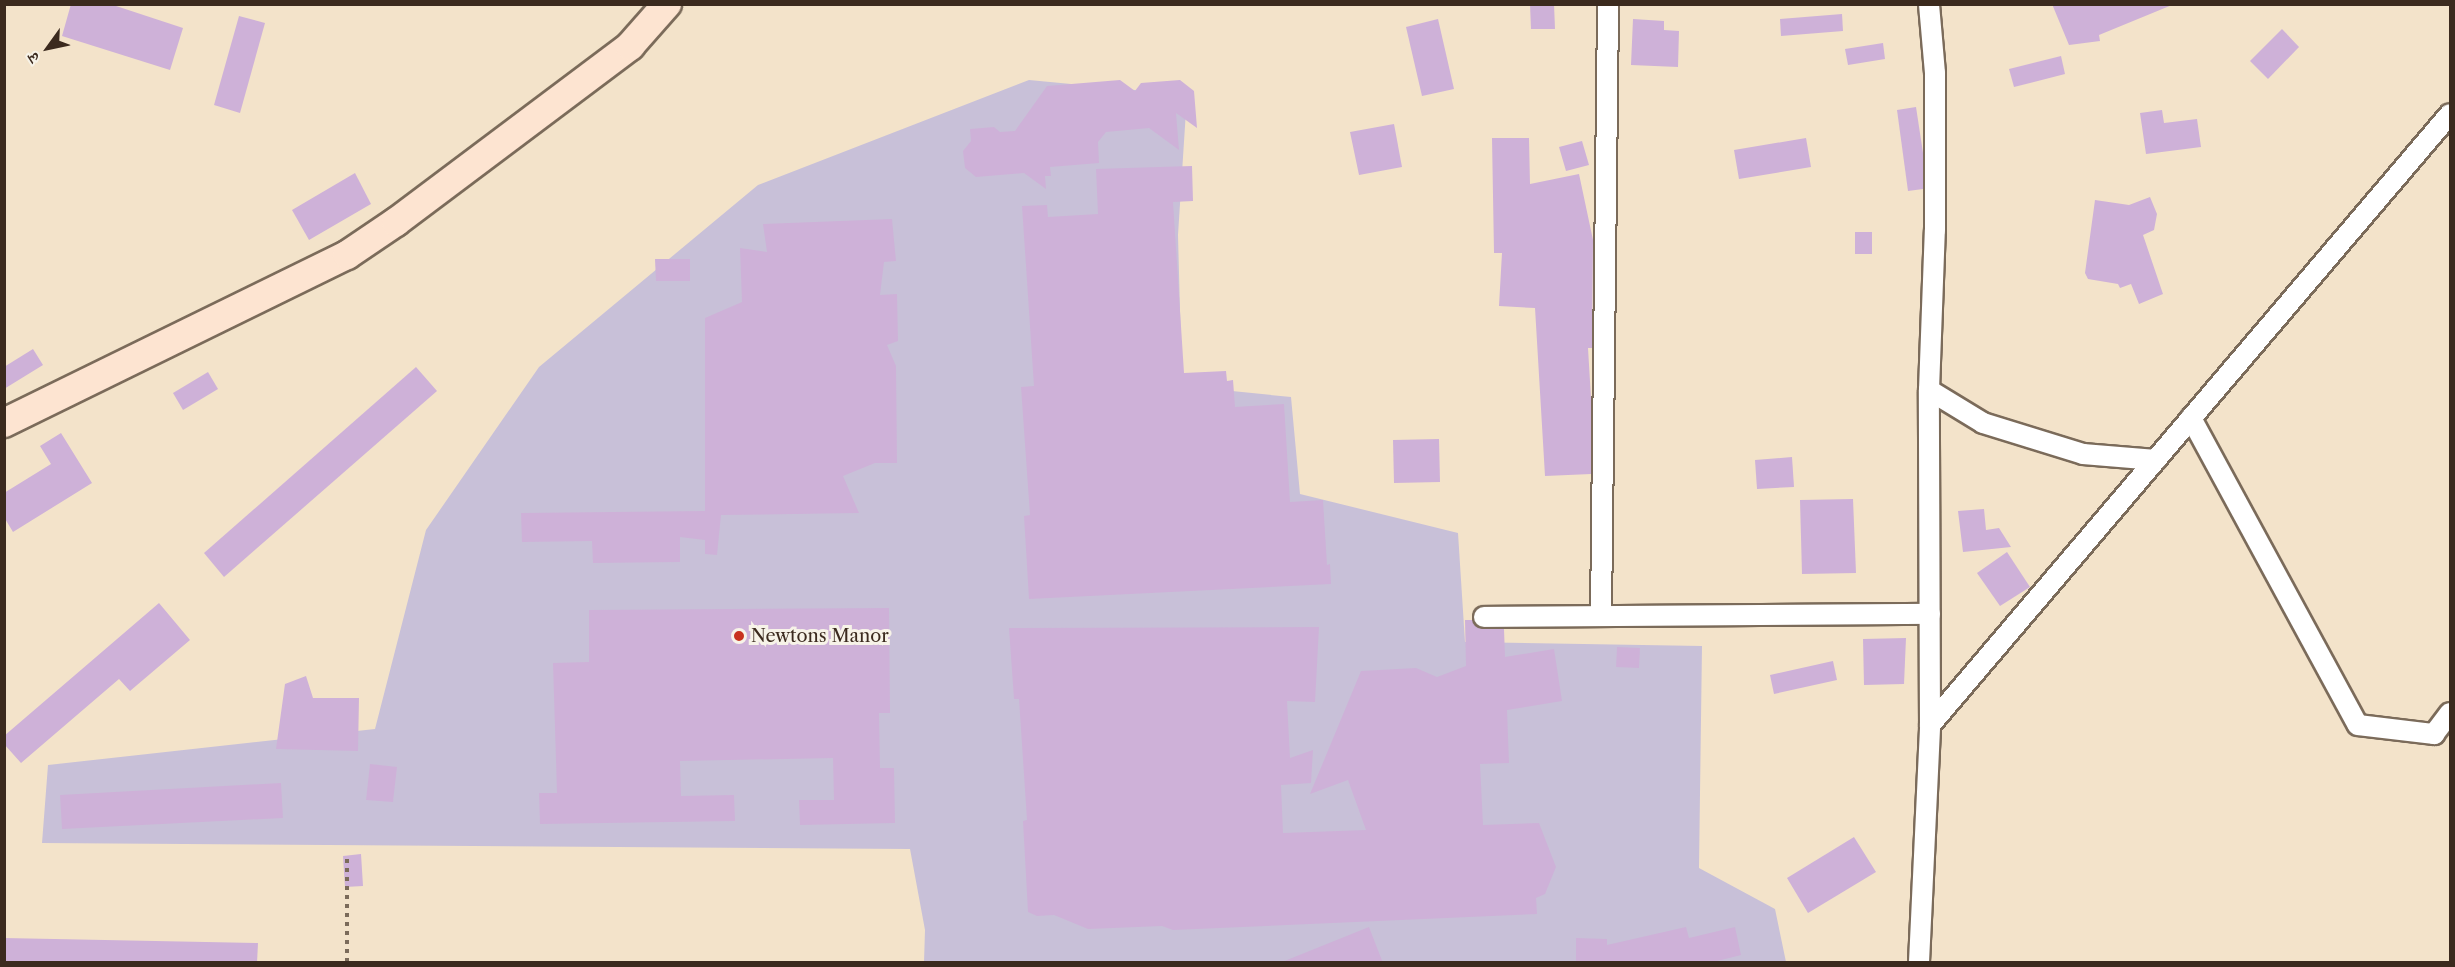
<!DOCTYPE html>
<meta charset="utf-8">
<style>
body{margin:0}
#map{position:relative;width:2455px;height:967px;overflow:hidden;background:#f3e3ca;font-family:"Libre Caslon Text","Noto Serif Devanagari",serif}
div>[style]{position:absolute}
.industrial>*{inset:0;background:#c8c0d8}
.building>*{inset:0;background:#ceb1d8}
.path>*{height:4px;margin-top:-2px;transform-origin:0;background:repeating-linear-gradient(90deg,#7b6b5a 0 4.5px,transparent 0 9px)}
.roads{filter:drop-shadow(2px 0 #7b6b5a) drop-shadow(-2px 0 #7b6b5a) drop-shadow(0 2px #7b6b5a) drop-shadow(0 -2px #7b6b5a)}
.street>*{height:20px;margin:-10px;padding:0 10px;transform-origin:10px;border-radius:10px;background:#fff}
.secondary>*{height:28px;margin:-14px;padding:0 14px;transform-origin:14px;border-radius:14px;background:#fde4d1}
.dots>*{width:16px;height:16px;translate:-50% -50%;box-sizing:border-box;border:3px solid #f7f3e8;border-radius:50%}
span{translate:-50% -50%;white-space:nowrap;text-align:center;line-height:1.15;-webkit-text-stroke:6px #f7f3e8;paint-order:stroke}
.poi-label{font-size:18px;color:#3b2a1e}
.left{translate:0 -50%;text-align:left}
.frame{position:absolute;inset:0;border:6px solid #3b2a1e;pointer-events:none}
.north{position:absolute;left:18px;top:18px;width:60px;height:60px;-webkit-text-stroke:4px #f7f3e8;paint-order:stroke;rotate:237deg;font-size:16px;font-weight:700;line-height:24px;text-align:center;color:#3b2a1e}
.north::after{content:'';display:block;margin:auto;width:21px;height:27px;background:#3b2a1e;clip-path:polygon(50% 0,100% 100%,50% 72%,0 100%)}
</style>
<div id="map">
<div class="industrial">
<i style="clip-path:polygon(1029px 80px,1187px 95px,1178px 235px,1182px 386px,1291px 397px,1300px 494px,1458px 533px,1465px 642px,1702px 646px,1699px 868px,1775px 909px,1786px 962px,924px 962px,925px 930px,910px 849px,42px 843px,48px 765px,375px 729px,426px 530px,539px 367px,758px 185px)"></i>
</div>
<div class="building">
<i style="clip-path:polygon(71px 4px,110px 4px,183px 28px,170px 70px,62px 36px)"></i>
<i style="clip-path:polygon(1530px 4px,1554px 4px,1555px 29px,1531px 29px)"></i>
<i style="clip-path:polygon(2052px 4px,2172px 4px,2172px 5px,2099px 35px,2100px 41px,2069px 45px)"></i>
<i style="clip-path:polygon(1842px 14px,1843px 31px,1781px 36px,1780px 19px)"></i>
<i style="clip-path:polygon(239px 16px,265px 23px,240px 113px,214px 105px)"></i>
<i style="clip-path:polygon(1438px 19px,1454px 89px,1422px 96px,1406px 27px)"></i>
<i style="clip-path:polygon(1633px 19px,1664px 21px,1664px 30px,1679px 31px,1678px 67px,1631px 65px)"></i>
<i style="clip-path:polygon(2282px 29px,2299px 47px,2268px 79px,2250px 61px)"></i>
<i style="clip-path:polygon(1883px 43px,1885px 59px,1848px 65px,1845px 49px)"></i>
<i style="clip-path:polygon(2061px 56px,2065px 74px,2014px 87px,2009px 69px)"></i>
<i style="clip-path:polygon(1120px 80px,1135px 91px,1141px 83px,1180px 80px,1194px 91px,1197px 128px,1176px 113px,1179px 150px,1149px 128px,1106px 132px,1098px 142px,1099px 163px,1050px 167px,1051px 176px,1045px 176px,1046px 189px,1024px 173px,976px 177px,965px 168px,963px 151px,971px 141px,970px 129px,994px 127px,1000px 132px,1015px 131px,1047px 86px)"></i>
<i style="clip-path:polygon(1916px 107px,1923px 153px,1923px 189px,1908px 191px,1897px 110px)"></i>
<i style="clip-path:polygon(2162px 110px,2164px 123px,2197px 119px,2201px 147px,2146px 154px,2140px 113px)"></i>
<i style="clip-path:polygon(1394px 124px,1402px 167px,1359px 175px,1350px 132px)"></i>
<i style="clip-path:polygon(1492px 138px,1529px 138px,1530px 184px,1579px 174px,1593px 240px,1592px 348px,1588px 348px,1591px 398px,1591px 474px,1545px 476px,1535px 308px,1499px 306px,1502px 253px,1494px 253px)"></i>
<i style="clip-path:polygon(1806px 138px,1811px 167px,1739px 179px,1734px 150px)"></i>
<i style="clip-path:polygon(1582px 141px,1589px 165px,1566px 171px,1559px 147px)"></i>
<i style="clip-path:polygon(1192px 166px,1193px 201px,1173px 202px,1184px 373px,1226px 371px,1227px 381px,1233px 380px,1235px 407px,1284px 404px,1290px 502px,1323px 500px,1327px 565px,1330px 564px,1331px 584px,1029px 599px,1024px 516px,1030px 515px,1021px 387px,1034px 386px,1022px 206px,1047px 205px,1048px 217px,1098px 214px,1096px 169px)"></i>
<i style="clip-path:polygon(355px 173px,371px 204px,309px 240px,292px 210px)"></i>
<i style="clip-path:polygon(2150px 197px,2157px 214px,2154px 230px,2143px 235px,2163px 294px,2139px 304px,2131px 284px,2120px 288px,2118px 284px,2088px 279px,2085px 273px,2095px 200px,2129px 205px)"></i>
<i style="clip-path:polygon(892px 219px,896px 261px,884px 262px,880px 295px,897px 294px,898px 341px,887px 345px,896px 366px,897px 463px,875px 463px,843px 476px,859px 513px,721px 515px,717px 555px,705px 554px,705px 540px,680px 537px,680px 562px,593px 563px,592px 541px,522px 542px,521px 513px,705px 511px,705px 318px,742px 302px,740px 248px,767px 252px,763px 224px)"></i>
<i style="clip-path:polygon(1855px 232px,1872px 232px,1872px 254px,1855px 254px)"></i>
<i style="clip-path:polygon(655px 259px,690px 259px,690px 281px,656px 281px)"></i>
<i style="clip-path:polygon(33px 349px,43px 365px,4px 389px,4px 367px)"></i>
<i style="clip-path:polygon(416px 367px,437px 391px,224px 577px,204px 553px)"></i>
<i style="clip-path:polygon(208px 372px,218px 389px,183px 410px,173px 393px)"></i>
<i style="clip-path:polygon(61px 433px,92px 483px,13px 532px,4px 517px,4px 493px,51px 464px,40px 446px)"></i>
<i style="clip-path:polygon(1439px 439px,1440px 482px,1394px 483px,1393px 440px)"></i>
<i style="clip-path:polygon(1792px 457px,1794px 487px,1757px 489px,1755px 460px)"></i>
<i style="clip-path:polygon(1853px 499px,1856px 573px,1802px 574px,1800px 500px)"></i>
<i style="clip-path:polygon(1984px 509px,1986px 530px,1999px 528px,2011px 547px,1963px 552px,1958px 511px)"></i>
<i style="clip-path:polygon(2007px 552px,2030px 587px,2000px 606px,1977px 573px)"></i>
<i style="clip-path:polygon(159px 603px,190px 640px,130px 691px,119px 679px,21px 763px,4px 744px,4px 736px)"></i>
<i style="clip-path:polygon(889px 608px,890px 713px,879px 713px,880px 768px,894px 768px,895px 823px,800px 825px,799px 800px,834px 800px,833px 758px,680px 761px,681px 796px,734px 795px,735px 821px,540px 824px,539px 793px,557px 793px,553px 663px,589px 662px,589px 610px)"></i>
<i style="clip-path:polygon(1465px 620px,1473px 620px,1478px 627px,1484px 629px,1504px 629px,1505px 657px,1554px 649px,1562px 701px,1507px 710px,1509px 763px,1480px 764px,1483px 825px,1539px 823px,1556px 867px,1545px 894px,1536px 898px,1537px 914px,1173px 930px,1162px 926px,1088px 929px,1054px 915px,1037px 916px,1028px 912px,1023px 821px,1027px 820px,1019px 699px,1014px 699px,1009px 628px,1319px 627px,1315px 702px,1287px 701px,1290px 758px,1313px 750px,1311px 783px,1281px 785px,1283px 833px,1366px 830px,1348px 780px,1310px 794px,1361px 671px,1416px 668px,1437px 677px,1466px 666px)"></i>
<i style="clip-path:polygon(1906px 638px,1904px 684px,1864px 685px,1863px 639px)"></i>
<i style="clip-path:polygon(1617px 647px,1640px 648px,1639px 668px,1616px 667px)"></i>
<i style="clip-path:polygon(1833px 661px,1837px 680px,1774px 694px,1770px 675px)"></i>
<i style="clip-path:polygon(306px 676px,313px 698px,359px 698px,358px 751px,276px 749px,285px 684px)"></i>
<i style="clip-path:polygon(370px 764px,397px 767px,393px 802px,366px 800px)"></i>
<i style="clip-path:polygon(281px 783px,283px 818px,62px 829px,60px 795px)"></i>
<i style="clip-path:polygon(1854px 837px,1876px 872px,1808px 913px,1787px 878px)"></i>
<i style="clip-path:polygon(361px 854px,363px 886px,345px 887px,343px 856px)"></i>
<i style="clip-path:polygon(1369px 927px,1383px 963px,1282px 963px,1282px 962px)"></i>
<i style="clip-path:polygon(1686px 927px,1689px 938px,1735px 927px,1741px 955px,1709px 963px,1576px 963px,1576px 938px,1607px 939px,1607px 945px)"></i>
<i style="clip-path:polygon(4px 938px,258px 943px,257px 963px,4px 963px)"></i>
</div>
<div class="path">
<i style="left:347px;top:962px;width:107px;rotate:-90deg"></i>
</div>
<div class="roads">
<div class="street">
<i style="left:1929px;top:390px;width:63px;rotate:31.4deg"></i>
<i style="left:1983px;top:423px;width:105px;rotate:17.2deg"></i>
<i style="left:2083px;top:454px;width:73px;rotate:4.7deg"></i>
<i style="left:2191px;top:418px;width:349px;rotate:61.5deg"></i>
<i style="left:2358px;top:725px;width:77px;rotate:6.8deg"></i>
<i style="left:2434px;top:734px;width:26px;rotate:-53deg"></i>
<i style="left:1601px;top:616px;width:612px;rotate:-89.34deg"></i>
<i style="left:1484px;top:617px;width:446px;rotate:-0.4deg"></i>
<i style="left:1930px;top:725px;width:802px;rotate:-49.6deg"></i>
<i style="left:1919px;top:962px;width:237px;rotate:-87.3deg"></i>
<i style="left:1930px;top:725px;width:335px;rotate:-90.2deg"></i>
<i style="left:1929px;top:390px;width:160px;rotate:-87.9deg"></i>
<i style="left:1935px;top:230px;width:157px;rotate:-90deg"></i>
<i style="left:1935px;top:73px;width:69px;rotate:-95deg"></i>
</div>
<div class="secondary">
<i style="left:4px;top:423px;width:382px;rotate:-26.1deg"></i>
<i style="left:347px;top:255px;width:59px;rotate:-34deg"></i>
<i style="left:396px;top:222px;width:293px;rotate:-36.9deg"></i>
<i style="left:630px;top:46px;width:56px;rotate:-48.6deg"></i>
</div>
</div>
<div class="dots">
<i style="left:739px;top:636px;background:#c8321e"></i>
</div>
<div class="poi-label">
<span class="left" style="left:751px;top:636px">Newtons Manor</span>
</div>
<div class="frame"></div>
<div class="north">उ</div>
</div>
